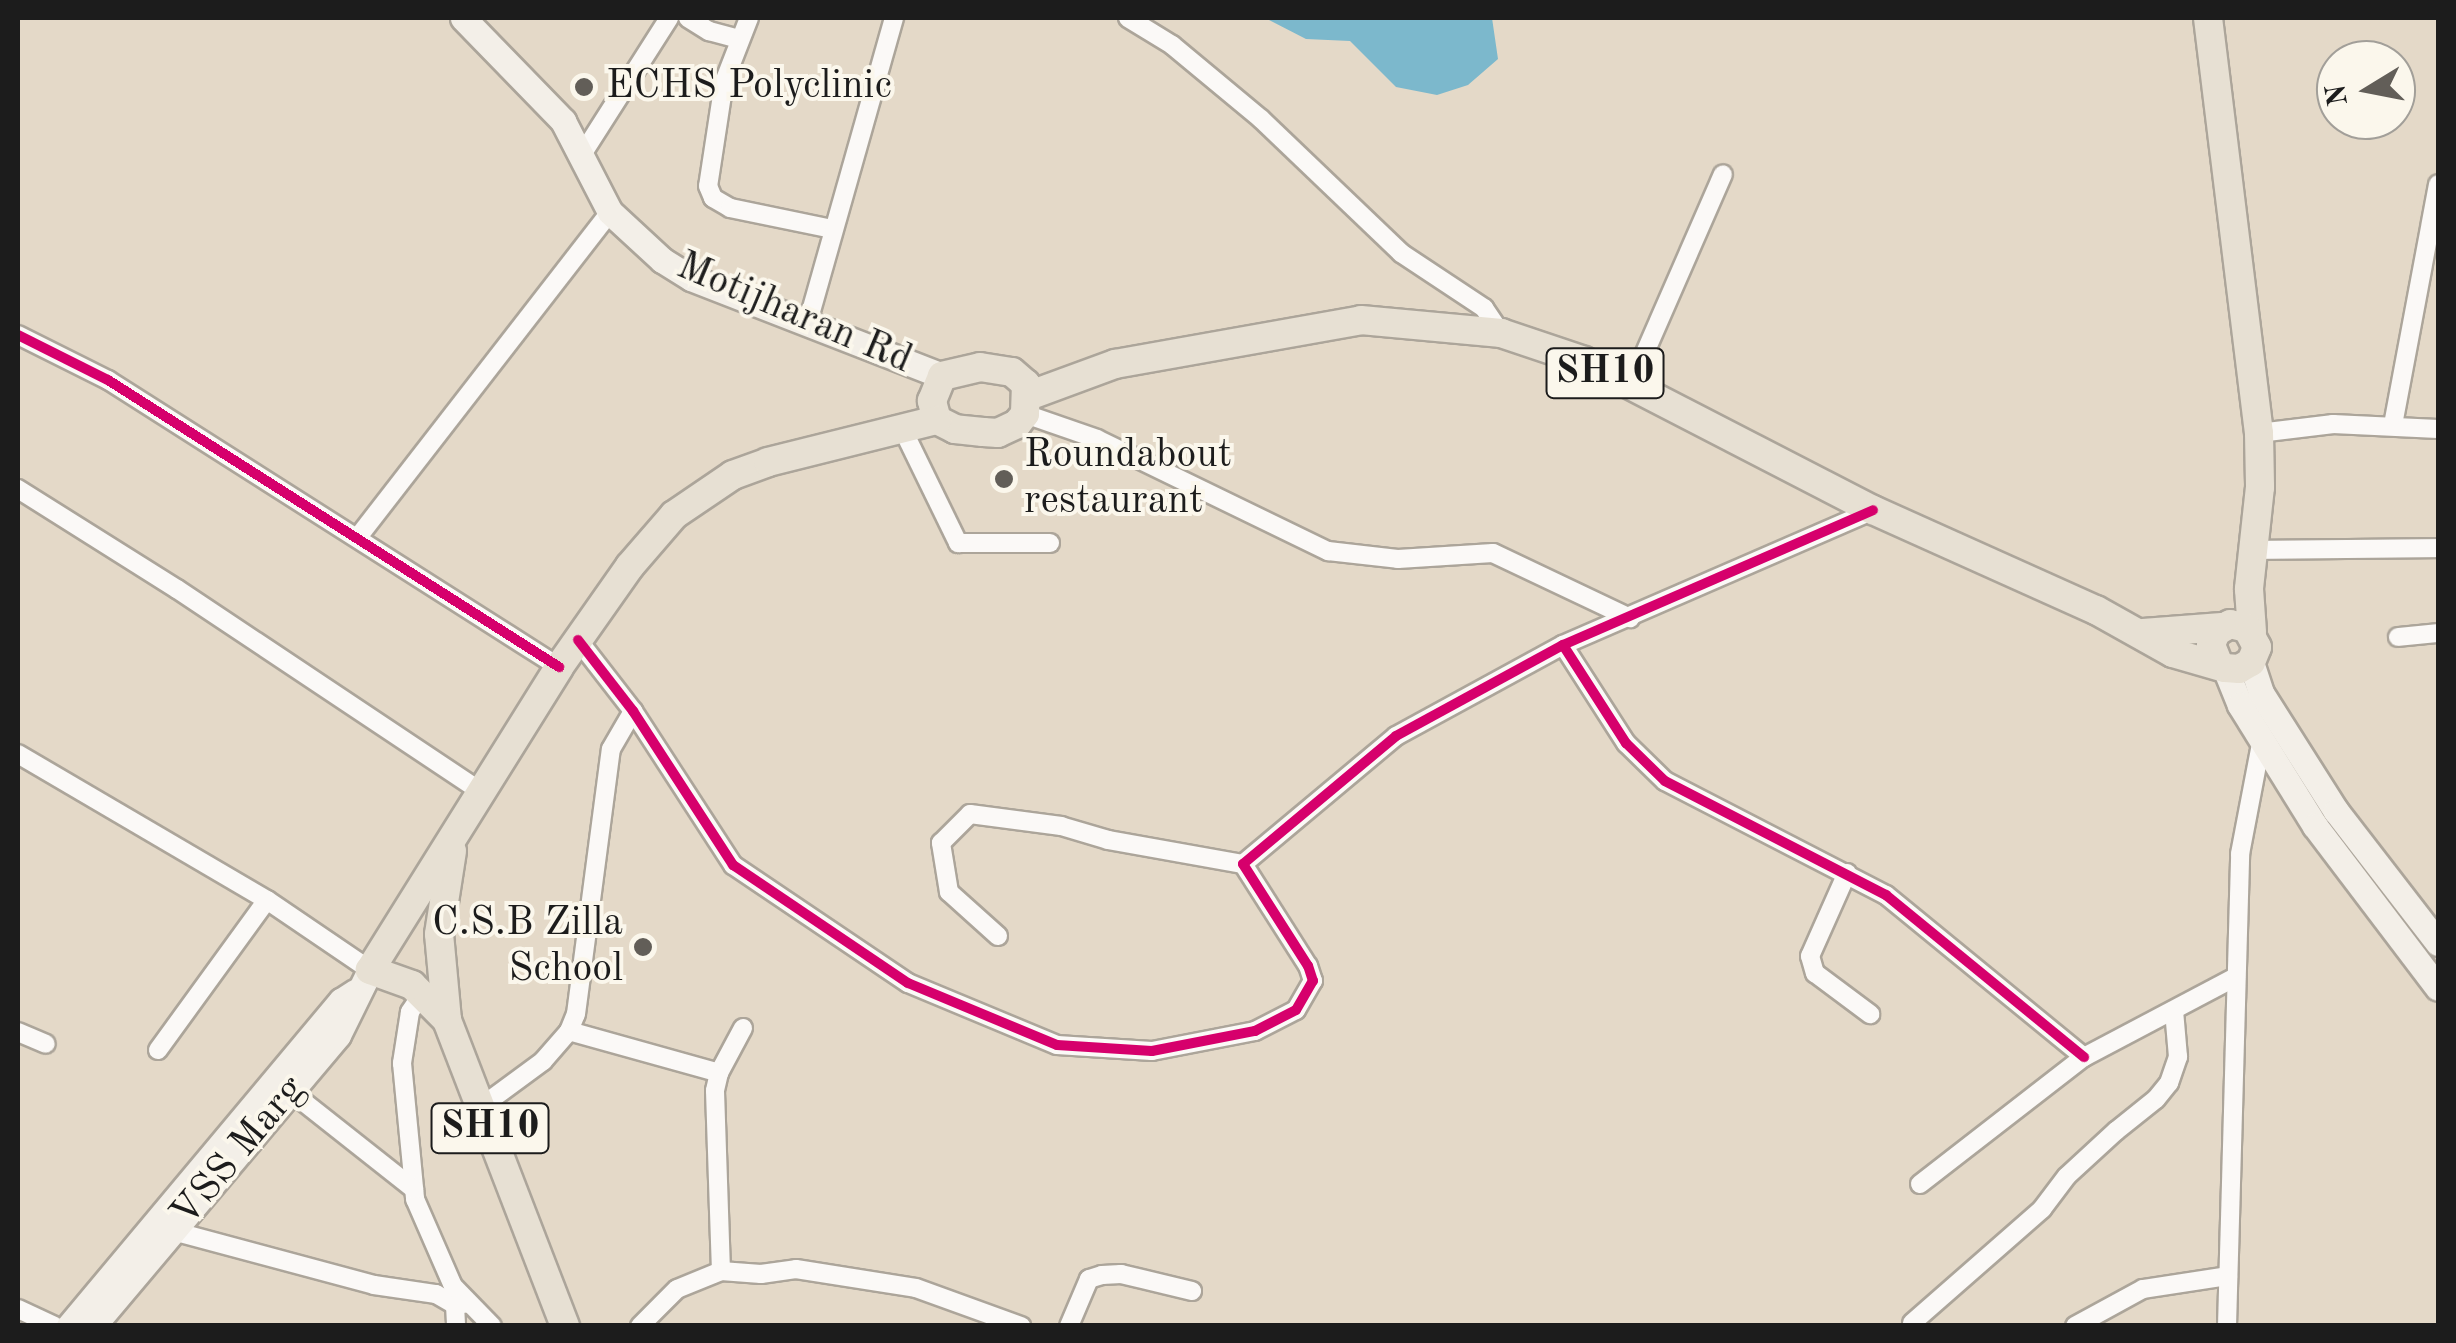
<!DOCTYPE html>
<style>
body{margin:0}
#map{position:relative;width:2456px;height:1343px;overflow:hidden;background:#e4d9c8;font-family:"Old Standard TT",serif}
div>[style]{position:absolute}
.water>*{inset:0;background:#7cb8cc}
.roads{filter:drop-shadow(2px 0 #aca59a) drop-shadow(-2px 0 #aca59a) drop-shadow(0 2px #aca59a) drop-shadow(0 -2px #aca59a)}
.street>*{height:18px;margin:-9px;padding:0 9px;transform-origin:9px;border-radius:9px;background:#fbf9f7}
.secondary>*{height:25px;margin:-12.5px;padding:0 12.5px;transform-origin:12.5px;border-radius:12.5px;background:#f3efe8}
.primary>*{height:28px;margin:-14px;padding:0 14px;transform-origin:14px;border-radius:14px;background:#e7e0d3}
.cycleway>*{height:10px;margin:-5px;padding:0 5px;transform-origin:5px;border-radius:5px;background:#d6006c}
.dots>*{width:28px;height:28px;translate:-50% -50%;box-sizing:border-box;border:5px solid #fbf7ec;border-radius:50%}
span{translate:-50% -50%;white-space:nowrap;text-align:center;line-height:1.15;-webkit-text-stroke:8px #fbf7ec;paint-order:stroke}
.shield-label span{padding:2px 8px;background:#fbf7ec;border:2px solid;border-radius:8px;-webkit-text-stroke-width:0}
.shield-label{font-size:38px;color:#1c1c1c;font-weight:700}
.poi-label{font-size:40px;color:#1c1c1c}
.left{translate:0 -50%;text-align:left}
.right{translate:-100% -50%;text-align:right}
.street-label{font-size:40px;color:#1c1c1c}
.frame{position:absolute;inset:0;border:20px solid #1c1c1c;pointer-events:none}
.north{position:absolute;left:2316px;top:40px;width:100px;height:100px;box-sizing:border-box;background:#fbf7ec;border:2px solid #a29f99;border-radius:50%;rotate:260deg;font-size:28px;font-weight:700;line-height:40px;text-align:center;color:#1c1c1c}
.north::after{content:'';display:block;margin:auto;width:35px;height:45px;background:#625e58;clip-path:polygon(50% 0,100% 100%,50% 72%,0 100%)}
</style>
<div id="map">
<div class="water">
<i style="clip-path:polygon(1265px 18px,1492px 18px,1498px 59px,1468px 85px,1437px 95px,1396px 87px,1350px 41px,1306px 39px)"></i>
</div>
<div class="roads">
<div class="street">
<i style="left:688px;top:18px;width:25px;rotate:32deg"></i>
<i style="left:709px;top:31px;width:31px;rotate:15deg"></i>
<i style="left:749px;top:18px;width:69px;rotate:111.3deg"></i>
<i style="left:724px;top:82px;width:105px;rotate:98.7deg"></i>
<i style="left:708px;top:186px;width:13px;rotate:67deg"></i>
<i style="left:713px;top:198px;width:20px;rotate:30deg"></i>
<i style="left:730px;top:208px;width:104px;rotate:11.6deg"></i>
<i style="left:1128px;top:18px;width:52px;rotate:31.5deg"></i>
<i style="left:1172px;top:45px;width:116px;rotate:39.7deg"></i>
<i style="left:1261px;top:119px;width:194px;rotate:43.7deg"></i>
<i style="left:1401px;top:253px;width:100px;rotate:33.5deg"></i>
<i style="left:1484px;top:308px;width:30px;rotate:56deg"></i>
<i style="left:583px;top:153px;width:160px;rotate:-57.5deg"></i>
<i style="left:808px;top:322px;width:316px;rotate:-74.2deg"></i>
<i style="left:18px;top:335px;width:101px;rotate:26.6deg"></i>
<i style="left:108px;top:380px;width:535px;rotate:32.47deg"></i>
<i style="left:1630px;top:387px;width:232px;rotate:-66.4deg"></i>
<i style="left:1025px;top:414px;width:76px;rotate:19.1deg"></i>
<i style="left:1097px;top:439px;width:257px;rotate:25.9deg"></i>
<i style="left:1328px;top:551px;width:70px;rotate:6.5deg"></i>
<i style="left:1398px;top:559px;width:95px;rotate:-3.6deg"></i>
<i style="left:1493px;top:553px;width:152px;rotate:25.4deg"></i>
<i style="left:2393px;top:425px;width:245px;rotate:-79.4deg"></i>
<i style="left:903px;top:430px;width:126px;rotate:64deg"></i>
<i style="left:958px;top:543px;width:92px"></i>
<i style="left:2259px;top:433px;width:75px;rotate:-6.9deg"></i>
<i style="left:2333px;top:424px;width:105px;rotate:2.7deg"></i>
<i style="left:18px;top:489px;width:188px;rotate:32.2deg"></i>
<i style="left:177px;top:589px;width:366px;rotate:33.7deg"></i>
<i style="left:358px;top:537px;width:411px;rotate:-52.2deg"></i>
<i style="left:2256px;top:550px;width:182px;rotate:-0.6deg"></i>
<i style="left:2398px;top:637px;width:40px;rotate:-5.7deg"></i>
<i style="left:578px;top:640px;width:90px;rotate:52.2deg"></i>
<i style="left:633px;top:711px;width:184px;rotate:57deg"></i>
<i style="left:733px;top:865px;width:211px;rotate:34deg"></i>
<i style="left:908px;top:983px;width:161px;rotate:22.6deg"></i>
<i style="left:1057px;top:1045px;width:95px;rotate:3.6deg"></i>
<i style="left:1152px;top:1051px;width:105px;rotate:-11deg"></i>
<i style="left:1255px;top:1031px;width:46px;rotate:-27.1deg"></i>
<i style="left:1296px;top:1010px;width:34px;rotate:-60deg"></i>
<i style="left:1313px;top:981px;width:16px;rotate:-108deg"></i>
<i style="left:1308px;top:966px;width:121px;rotate:-122.5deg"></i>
<i style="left:1243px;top:864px;width:199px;rotate:-39.9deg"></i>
<i style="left:1396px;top:736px;width:190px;rotate:-28.6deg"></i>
<i style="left:1563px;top:645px;width:338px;rotate:-23.5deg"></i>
<i style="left:1563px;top:645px;width:117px;rotate:57.3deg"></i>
<i style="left:1626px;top:743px;width:54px;rotate:44.3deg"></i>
<i style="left:1665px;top:781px;width:249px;rotate:27.3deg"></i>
<i style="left:1886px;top:895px;width:256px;rotate:39.3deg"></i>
<i style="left:18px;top:754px;width:289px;rotate:30.4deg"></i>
<i style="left:267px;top:900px;width:125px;rotate:34.2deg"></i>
<i style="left:1847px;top:873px;width:91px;rotate:114deg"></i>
<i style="left:1810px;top:956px;width:18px;rotate:74deg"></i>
<i style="left:1815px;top:973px;width:69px;rotate:36.7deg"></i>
<i style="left:998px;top:936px;width:66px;rotate:-138.1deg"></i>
<i style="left:949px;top:892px;width:50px;rotate:-99.3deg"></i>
<i style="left:941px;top:843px;width:41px;rotate:-45deg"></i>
<i style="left:970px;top:814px;width:92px;rotate:7.5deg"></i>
<i style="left:1061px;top:826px;width:49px;rotate:16.6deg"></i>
<i style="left:1108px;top:840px;width:137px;rotate:10.1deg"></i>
<i style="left:422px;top:994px;width:22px;rotate:124deg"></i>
<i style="left:410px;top:1012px;width:52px;rotate:98.9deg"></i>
<i style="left:402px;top:1063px;width:137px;rotate:84.5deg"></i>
<i style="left:415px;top:1199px;width:95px;rotate:66.4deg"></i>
<i style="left:453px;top:1286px;width:56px;rotate:45.7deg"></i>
<i style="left:743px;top:1028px;width:51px;rotate:118.1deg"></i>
<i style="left:719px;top:1073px;width:18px;rotate:103deg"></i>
<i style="left:715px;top:1091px;width:180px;rotate:88.1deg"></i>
<i style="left:721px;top:1271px;width:40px;rotate:4.3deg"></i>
<i style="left:761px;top:1274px;width:35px;rotate:-8deg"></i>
<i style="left:796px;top:1269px;width:121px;rotate:9deg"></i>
<i style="left:916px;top:1288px;width:112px;rotate:19.9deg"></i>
<i style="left:569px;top:1031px;width:156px;rotate:15.6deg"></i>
<i style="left:18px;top:1032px;width:30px;rotate:23deg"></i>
<i style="left:158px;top:1050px;width:185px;rotate:-54deg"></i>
<i style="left:291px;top:1092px;width:157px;rotate:38.3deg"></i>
<i style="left:482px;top:1106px;width:76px;rotate:-36.4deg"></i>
<i style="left:543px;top:1061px;width:40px;rotate:-49deg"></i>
<i style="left:569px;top:1031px;width:18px;rotate:-68deg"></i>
<i style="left:576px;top:1014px;width:267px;rotate:-82.5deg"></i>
<i style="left:611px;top:749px;width:44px;rotate:-59.9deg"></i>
<i style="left:1920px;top:1184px;width:207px;rotate:-37.8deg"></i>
<i style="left:2084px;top:1057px;width:172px;rotate:-27.8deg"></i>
<i style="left:173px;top:1231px;width:208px;rotate:15deg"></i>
<i style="left:374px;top:1285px;width:63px;rotate:8.3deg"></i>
<i style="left:436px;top:1294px;width:22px;rotate:30deg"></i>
<i style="left:455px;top:1305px;width:14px;rotate:-8deg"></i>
<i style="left:455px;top:1305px;width:21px;rotate:87deg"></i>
<i style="left:18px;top:1309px;width:40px;rotate:25deg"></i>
<i style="left:1912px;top:1323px;width:173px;rotate:-41.2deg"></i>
<i style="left:2042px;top:1209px;width:41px;rotate:-52.9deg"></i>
<i style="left:2067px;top:1176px;width:67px;rotate:-42.6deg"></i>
<i style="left:2116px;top:1131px;width:51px;rotate:-38.7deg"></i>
<i style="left:2156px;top:1099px;width:21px;rotate:-51deg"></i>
<i style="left:2169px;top:1083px;width:28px;rotate:-71deg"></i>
<i style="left:2178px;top:1057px;width:47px;rotate:-94.9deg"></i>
<i style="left:640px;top:1326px;width:52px;rotate:-45deg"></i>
<i style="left:677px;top:1289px;width:48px;rotate:-22.2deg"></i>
<i style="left:1069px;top:1326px;width:51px;rotate:-66.9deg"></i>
<i style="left:1089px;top:1279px;width:14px;rotate:-17deg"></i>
<i style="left:1102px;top:1275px;width:19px;rotate:-3deg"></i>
<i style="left:1121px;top:1274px;width:73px;rotate:13.5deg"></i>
<i style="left:2075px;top:1326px;width:77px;rotate:-28.6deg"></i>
<i style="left:2143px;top:1289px;width:86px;rotate:-8.7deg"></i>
<i style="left:2227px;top:1326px;width:472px;rotate:-88.4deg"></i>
<i style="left:2240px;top:854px;width:117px;rotate:-79.2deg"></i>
</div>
<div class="secondary">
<i style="left:463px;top:18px;width:144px;rotate:45.8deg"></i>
<i style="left:563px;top:121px;width:102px;rotate:62.7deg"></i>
<i style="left:610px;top:212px;width:71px;rotate:42.7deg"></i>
<i style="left:662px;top:260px;width:34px;rotate:32deg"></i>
<i style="left:691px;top:278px;width:269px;rotate:21.3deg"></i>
<i style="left:2251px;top:662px;width:33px;rotate:72deg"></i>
<i style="left:2261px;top:693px;width:140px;rotate:57.6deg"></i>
<i style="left:2336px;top:811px;width:167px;rotate:52.3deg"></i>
<i style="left:2225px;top:668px;width:40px;rotate:68deg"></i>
<i style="left:2240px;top:705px;width:142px;rotate:58.2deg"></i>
<i style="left:2315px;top:826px;width:203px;rotate:52.8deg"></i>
<i style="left:69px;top:1326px;width:424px;rotate:-50.1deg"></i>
<i style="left:341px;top:1001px;width:17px;rotate:-33deg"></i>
<i style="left:93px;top:1326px;width:380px;rotate:-49.9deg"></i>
<i style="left:338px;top:1035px;width:72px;rotate:-63.8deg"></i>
</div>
<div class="primary">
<i style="left:2208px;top:18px;width:418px;rotate:83deg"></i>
<i style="left:2259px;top:433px;width:54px;rotate:88.9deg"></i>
<i style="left:2260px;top:487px;width:103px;rotate:96.2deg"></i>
<i style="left:2249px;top:589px;width:43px;rotate:86deg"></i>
<i style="left:980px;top:367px;width:32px;rotate:9deg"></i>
<i style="left:1012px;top:372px;width:18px;rotate:41deg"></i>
<i style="left:1026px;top:384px;width:30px;rotate:92deg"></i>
<i style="left:1025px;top:414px;width:13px;rotate:129deg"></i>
<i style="left:1017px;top:424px;width:21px;rotate:155deg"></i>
<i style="left:998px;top:433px;width:15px;rotate:-176deg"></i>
<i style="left:983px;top:432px;width:28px;rotate:-174deg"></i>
<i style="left:955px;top:429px;width:20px;rotate:-153deg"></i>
<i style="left:937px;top:420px;width:20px;rotate:-105deg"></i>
<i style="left:932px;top:401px;width:27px;rotate:-68deg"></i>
<i style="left:942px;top:376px;width:39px;rotate:-13deg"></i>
<i style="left:1028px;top:396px;width:93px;rotate:-20.2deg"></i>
<i style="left:1115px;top:364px;width:250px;rotate:-10.1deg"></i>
<i style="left:1361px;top:320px;width:141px;rotate:5.3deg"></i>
<i style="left:1501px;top:333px;width:88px;rotate:18.6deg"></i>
<i style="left:1584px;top:361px;width:325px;rotate:27.3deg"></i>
<i style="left:1873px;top:510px;width:244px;rotate:24.2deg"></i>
<i style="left:2096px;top:610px;width:88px;rotate:29.2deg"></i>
<i style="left:2173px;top:653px;width:54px;rotate:16.1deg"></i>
<i style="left:2225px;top:668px;width:14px;rotate:4deg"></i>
<i style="left:2239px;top:669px;width:14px;rotate:-30deg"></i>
<i style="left:2251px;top:662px;width:16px;rotate:-68deg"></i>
<i style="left:2257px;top:647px;width:21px;rotate:-118deg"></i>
<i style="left:2247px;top:628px;width:17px;rotate:-167deg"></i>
<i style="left:2230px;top:624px;width:16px;rotate:150deg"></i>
<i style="left:2216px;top:632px;width:14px;rotate:111deg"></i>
<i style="left:2211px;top:645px;width:22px;rotate:68deg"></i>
<i style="left:2143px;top:633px;width:79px;rotate:-4.3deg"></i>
<i style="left:447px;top:1020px;width:86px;rotate:-95.3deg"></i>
<i style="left:439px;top:934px;width:84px;rotate:-81.1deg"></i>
<i style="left:565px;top:1326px;width:328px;rotate:-111.1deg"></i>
<i style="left:447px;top:1020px;width:49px;rotate:-135deg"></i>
<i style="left:412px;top:985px;width:45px;rotate:-160.3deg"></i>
<i style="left:370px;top:970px;width:357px;rotate:-58deg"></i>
<i style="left:559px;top:667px;width:123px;rotate:-54.9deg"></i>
<i style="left:630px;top:566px;width:67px;rotate:-49.2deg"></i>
<i style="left:674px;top:515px;width:71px;rotate:-34.1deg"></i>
<i style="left:733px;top:475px;width:37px;rotate:-20deg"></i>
<i style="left:768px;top:462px;width:174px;rotate:-14deg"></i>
</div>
</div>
<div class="cycleway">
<i style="left:18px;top:335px;width:101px;rotate:26.6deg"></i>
<i style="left:108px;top:380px;width:535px;rotate:32.47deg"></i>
<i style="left:578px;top:640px;width:90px;rotate:52.2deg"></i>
<i style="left:633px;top:711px;width:184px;rotate:57deg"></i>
<i style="left:733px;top:865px;width:211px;rotate:34deg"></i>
<i style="left:908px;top:983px;width:161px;rotate:22.6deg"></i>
<i style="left:1057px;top:1045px;width:95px;rotate:3.6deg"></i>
<i style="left:1152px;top:1051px;width:105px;rotate:-11deg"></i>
<i style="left:1255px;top:1031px;width:46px;rotate:-27.1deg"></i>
<i style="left:1296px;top:1010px;width:34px;rotate:-60deg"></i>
<i style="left:1313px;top:981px;width:16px;rotate:-108deg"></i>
<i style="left:1308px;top:966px;width:121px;rotate:-122.5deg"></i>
<i style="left:1243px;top:864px;width:199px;rotate:-39.9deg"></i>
<i style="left:1396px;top:736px;width:190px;rotate:-28.6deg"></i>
<i style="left:1563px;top:645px;width:338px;rotate:-23.5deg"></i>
<i style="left:1563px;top:645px;width:117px;rotate:57.3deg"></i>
<i style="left:1626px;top:743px;width:54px;rotate:44.3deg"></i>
<i style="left:1665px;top:781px;width:249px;rotate:27.3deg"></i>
<i style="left:1886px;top:895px;width:256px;rotate:39.3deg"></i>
</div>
<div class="dots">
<i style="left:584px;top:87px;background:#625e58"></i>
<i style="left:1004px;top:479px;background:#625e58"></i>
<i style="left:643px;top:947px;background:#625e58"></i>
</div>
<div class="shield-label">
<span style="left:1605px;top:373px">SH10</span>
<span style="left:490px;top:1128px">SH10</span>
</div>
<div class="poi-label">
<span class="left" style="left:606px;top:87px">ECHS Polyclinic</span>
<span class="left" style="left:1024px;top:479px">Roundabout<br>restaurant</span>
<span class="right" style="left:623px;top:947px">C.S.B Zilla<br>School</span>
</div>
<div class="street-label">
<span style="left:794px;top:314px;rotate:23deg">Motijharan Rd</span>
<span style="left:239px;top:1152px;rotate:-50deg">VSS Marg</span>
</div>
<div class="frame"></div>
<div class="north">N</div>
</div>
